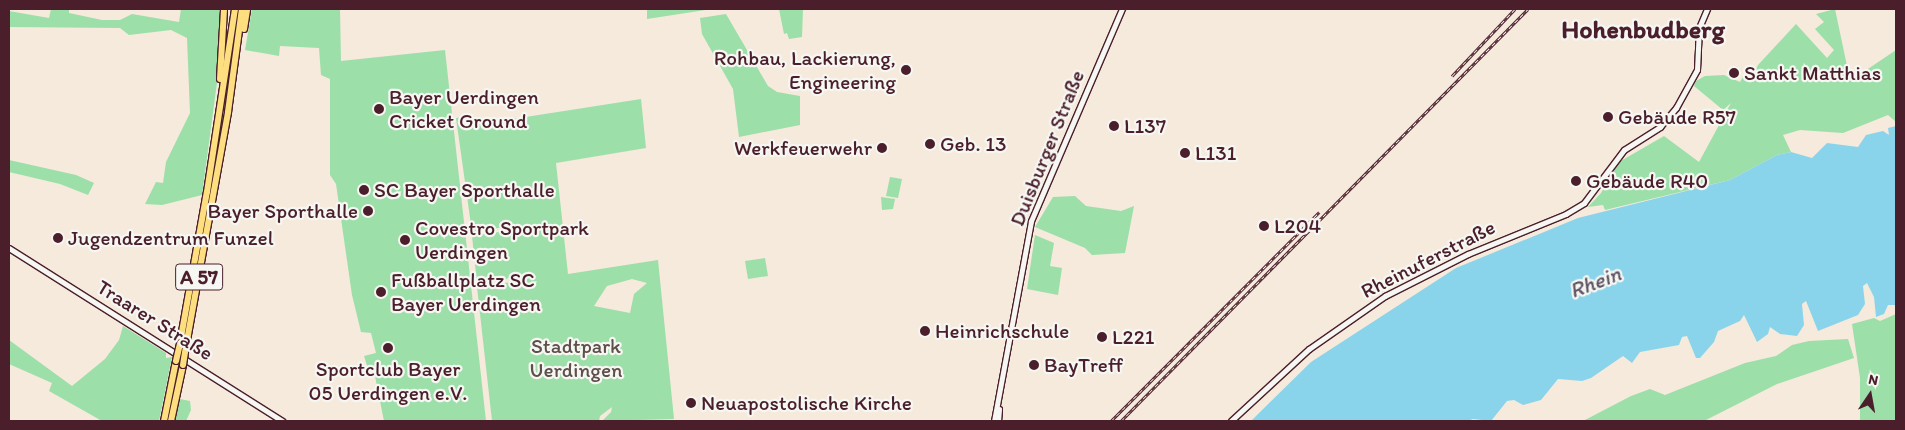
<!DOCTYPE html>
<meta charset="utf-8">
<style>
body{margin:0}
#map{position:relative;width:1905px;height:430px;overflow:hidden;background:#f5eadb;font-family:Itim,sans-serif}
div>[style]{position:absolute}
.green>*{inset:0;background:#9cdfa9}
.water>*{inset:0;background:#8ad4eb}
.roads{filter:drop-shadow(1px 0 #4a1f2b) drop-shadow(-1px 0 #4a1f2b) drop-shadow(0 1px #4a1f2b) drop-shadow(0 -1px #4a1f2b)}
.tertiary>*{height:4.5px;margin:-2.25px;padding:0 2.25px;transform-origin:2.25px;border-radius:2.25px;background:#f6f6f2}
.secondary>*{height:5px;margin:-2.5px;padding:0 2.5px;transform-origin:2.5px;border-radius:2.5px;background:#f6f6f2}
.motorway>*{height:6px;margin:-3px;padding:0 3px;transform-origin:3px;border-radius:3px;background:#fedf80}
.rail>*{height:3px;margin-top:-1.5px;transform-origin:0;background:repeating-linear-gradient(90deg,#f6f6f2 0 4px,#4a1f2b 0 8px);box-sizing:border-box;border-block:1px solid #4a1f2b}
.bridges{filter:drop-shadow(1px 0 #4a1f2b) drop-shadow(-1px 0 #4a1f2b) drop-shadow(0 1px #4a1f2b) drop-shadow(0 -1px #4a1f2b)}
.motorway-bridge>*{height:6px;margin:-3px;padding:0 3px;transform-origin:3px;border-radius:3px;background:#fedf80}
.dots>*{width:14px;height:14px;translate:-50% -50%;box-sizing:border-box;border:2px solid #f6f6f2;border-radius:50%}
span{translate:-50% -50%;white-space:nowrap;text-align:center;line-height:1.15;-webkit-text-stroke:4.5px #f6f6f2;paint-order:stroke}
.shield-label span{padding:1px 4px;background:#f6f6f2;border:1px solid;border-radius:4px;-webkit-text-stroke-width:0}
.shield-label{font-size:20px;color:#4a1f2b;font-weight:700}
.poi-label{font-size:21px;color:#4a1f2b}
.right{translate:-100% -50%;text-align:right}
.left{translate:0 -50%;text-align:left}
.street-label{font-size:21px;color:#4a1f2b}
.park-label{font-size:21px;color:#5e4f4a}
.water-label{font-size:22px;color:#5d5565;font-style:italic}
.district-label{font-size:26px;color:#4a1f2b;font-weight:700}
.frame{position:absolute;inset:0;border:10px solid #4a1f2b;pointer-events:none}
.north{position:absolute;left:1845px;top:370px;width:50px;height:50px;-webkit-text-stroke:4px #f6f6f2;paint-order:stroke;rotate:12deg;font-size:14px;font-weight:700;line-height:20px;text-align:center;color:#4a1f2b}
.north::after{content:'';display:block;margin:auto;width:18px;height:22px;background:#4a1f2b;clip-path:polygon(50% 0,100% 100%,50% 72%,0 100%)}
</style>
<div id="map">
<div class="green">
<i style="clip-path:polygon(51px 9px,69px 9px,69px 13px,102px 20px,120px 20px,132px 14px,179px 22px,181px 9px,222px 9px,218px 75px,202px 195px,162px 205px,145px 204px,156px 182px,163px 183px,166px 162px,190px 113px,187px 38px,171px 30px,129px 35px,120px 28px,9px 27px,9px 11px,49px 18px)"></i>
<i style="clip-path:polygon(252px 9px,340px 9px,341px 61px,445px 50px,486px 421px,384px 421px,375px 376px,370px 375px,364px 356px,376px 353px,371px 333px,361px 332px,352px 295px,336px 184px,330px 175px,330px 79px,321px 75px,319px 48px,280px 46px,279px 56px,245px 50px)"></i>
<i style="clip-path:polygon(647px 9px,712px 9px,647px 19px)"></i>
<i style="clip-path:polygon(779px 9px,803px 9px,802px 37px,789px 39px,787px 33px,784px 34px)"></i>
<i style="clip-path:polygon(1835px 9px,1850px 80px,1854px 82px,1862px 77px,1862px 73px,1896px 50px,1896px 122px,1888px 115px,1843px 133px,1800px 130px,1783px 135px,1791px 152px,1777px 155px,1730px 180px,1605px 210px,1603px 205px,1588px 207px,1601px 193px,1619px 162px,1664px 136px,1699px 162px,1731px 103px,1723px 110px,1694px 86px,1696px 81px,1705px 76px,1724px 75px,1740px 82px,1745px 73px,1751px 79px,1758px 65px,1796px 24px,1827px 58px,1834px 50px,1815px 29px,1824px 22px,1816px 14px)"></i>
<i style="clip-path:polygon(726px 14px,768px 86px,777px 92px,800px 96px,800px 125px,739px 137px,733px 89px,702px 34px,700px 18px)"></i>
<i style="clip-path:polygon(evenodd,641px 99px,646px 148px,556px 163px,568px 274px,658px 260px,674px 419px,602px 421px,611px 412px,612px 407px,600px 416px,599px 421px,492px 421px,477px 287px,511px 282px,510px 277px,503px 281px,477px 283px,472px 236px,505px 231px,505px 227px,472px 232px,456px 118px,467px 117px,468px 126px,641px 99px,632px 279px,647px 283px,634px 294px,630px 313px,594px 306px,607px 286px,632px 279px)"></i>
<i style="clip-path:polygon(9px 160px,76px 175px,94px 183px,88px 195px,60px 184px,9px 172px)"></i>
<i style="clip-path:polygon(890px 177px,902px 179px,898px 198px,886px 196px)"></i>
<i style="clip-path:polygon(1075px 196px,1086px 206px,1121px 211px,1134px 206px,1125px 253px,1092px 255px,1085px 248px,1035px 227px,1053px 197px)"></i>
<i style="clip-path:polygon(881px 197px,895px 199px,893px 209px,882px 210px)"></i>
<i style="clip-path:polygon(1035px 235px,1054px 243px,1050px 266px,1062px 268px,1058px 295px,1027px 289px)"></i>
<i style="clip-path:polygon(765px 258px,768px 276px,748px 279px,745px 261px)"></i>
<i style="clip-path:polygon(1896px 314px,1896px 421px,1860px 421px,1860px 378px,1852px 324px,1874px 318px,1880px 321px)"></i>
<i style="clip-path:polygon(123px 326px,166px 353px,166px 358px,172px 357px,159px 421px,102px 421px,49px 391px,52px 383px,9px 364px,9px 340px,72px 386px,105px 359px,119px 340px)"></i>
<i style="clip-path:polygon(1848px 339px,1854px 358px,1777px 384px,1704px 421px,1583px 421px,1631px 396px,1650px 389px,1665px 395px,1745px 363px,1776px 356px,1792px 345px,1809px 341px)"></i>
<i style="clip-path:polygon(180px 399px,190px 401px,191px 410px,186px 421px,175px 421px)"></i>
</div>
<div class="water">
<i style="clip-path:polygon(1896px 126px,1896px 305px,1888px 305px,1884px 314px,1876px 317px,1874px 297px,1867px 283px,1863px 286px,1865px 304px,1858px 315px,1818px 331px,1806px 301px,1802px 304px,1804px 325px,1797px 336px,1780px 334px,1770px 327px,1768px 334px,1757px 342px,1744px 315px,1740px 321px,1718px 331px,1714px 342px,1700px 358px,1696px 358px,1687px 336px,1682px 337px,1679px 345px,1640px 352px,1632px 363px,1623px 356px,1591px 378px,1582px 381px,1558px 379px,1541px 400px,1523px 405px,1514px 400px,1507px 401px,1491px 421px,1473px 419px,1468px 421px,1251px 421px,1311px 362px,1456px 268px,1578px 218px,1730px 180px,1777px 155px,1791px 152px,1812px 158px,1827px 143px,1858px 147px,1866px 135px,1883px 131px,1889px 135px,1888px 128px)"></i>
</div>
<div class="roads">
<div class="tertiary">
<i style="left:9px;top:248px;width:324px;rotate:32.3deg"></i>
<i style="left:1231px;top:421px;width:106px;rotate:-42.7deg"></i>
<i style="left:1309px;top:349px;width:93px;rotate:-34.9deg"></i>
<i style="left:1385px;top:296px;width:93px;rotate:-26.8deg"></i>
<i style="left:1468px;top:254px;width:106px;rotate:-22.2deg"></i>
<i style="left:1566px;top:214px;width:21px;rotate:-31deg"></i>
<i style="left:1584px;top:203px;width:66px;rotate:-53deg"></i>
<i style="left:1624px;top:150px;width:43px;rotate:-32.6deg"></i>
<i style="left:1660px;top:127px;width:25px;rotate:-50deg"></i>
<i style="left:1676px;top:108px;width:43px;rotate:-61.1deg"></i>
<i style="left:1697px;top:70px;width:42px;rotate:-87.3deg"></i>
<i style="left:1699px;top:28px;width:21px;rotate:-67deg"></i>
</div>
<div class="secondary">
<i style="left:994px;top:421px;width:203px;rotate:-79.5deg"></i>
<i style="left:1031px;top:221px;width:231px;rotate:-66.8deg"></i>
<i style="left:998px;top:421px;width:12px;rotate:-85deg"></i>
</div>
<div class="motorway">
<i style="left:244px;top:29px;width:20px;rotate:-81deg"></i>
<i style="left:220px;top:79px;width:70px;rotate:-86.7deg"></i>
<i style="left:180px;top:343px;width:153px;rotate:-79.9deg"></i>
<i style="left:207px;top:192px;width:185px;rotate:-81.3deg"></i>
<i style="left:186px;top:346px;width:238px;rotate:-79.8deg"></i>
<i style="left:228px;top:112px;width:104px;rotate:-82.3deg"></i>
<i style="left:164px;top:421px;width:61px;rotate:-78.7deg"></i>
<i style="left:171px;top:421px;width:57px;rotate:-77.9deg"></i>
</div>
</div>
<div class="rail">
<i style="left:1452px;top:76px;width:92px;rotate:-46.8deg"></i>
<i style="left:1111px;top:421px;width:295px;rotate:-45.1deg"></i>
<i style="left:1121px;top:421px;width:579px;rotate:-45.35deg"></i>
</div>
<div class="bridges">
<div class="motorway-bridge">
<i style="left:176px;top:361px;width:18px;rotate:-77deg"></i>
<i style="left:183px;top:365px;width:19px;rotate:-81deg"></i>
</div>
</div>
<div class="dots">
<i style="left:906px;top:70px;background:#4a1f2b"></i>
<i style="left:1734px;top:73px;background:#4a1f2b"></i>
<i style="left:379px;top:109px;background:#4a1f2b"></i>
<i style="left:1608px;top:117px;background:#4a1f2b"></i>
<i style="left:1114px;top:126px;background:#4a1f2b"></i>
<i style="left:930px;top:144px;background:#4a1f2b"></i>
<i style="left:882px;top:148px;background:#4a1f2b"></i>
<i style="left:1185px;top:153px;background:#4a1f2b"></i>
<i style="left:1576px;top:181px;background:#4a1f2b"></i>
<i style="left:364px;top:190px;background:#4a1f2b"></i>
<i style="left:368px;top:211px;background:#4a1f2b"></i>
<i style="left:1264px;top:226px;background:#4a1f2b"></i>
<i style="left:58px;top:238px;background:#4a1f2b"></i>
<i style="left:405px;top:240px;background:#4a1f2b"></i>
<i style="left:381px;top:292px;background:#4a1f2b"></i>
<i style="left:925px;top:331px;background:#4a1f2b"></i>
<i style="left:1102px;top:337px;background:#4a1f2b"></i>
<i style="left:388px;top:348px;background:#4a1f2b"></i>
<i style="left:1034px;top:365px;background:#4a1f2b"></i>
<i style="left:691px;top:403px;background:#4a1f2b"></i>
</div>
<div class="shield-label">
<span style="left:199px;top:277px">A 57</span>
</div>
<div class="poi-label">
<span class="right" style="left:896px;top:70px">Rohbau, Lackierung,<br>Engineering</span>
<span class="left" style="left:1744px;top:73px">Sankt Matthias</span>
<span class="left" style="left:389px;top:109px">Bayer Uerdingen<br>Cricket Ground</span>
<span class="left" style="left:1618px;top:117px">Gebäude R57</span>
<span class="left" style="left:1124px;top:126px">L137</span>
<span class="left" style="left:940px;top:144px">Geb. 13</span>
<span class="right" style="left:872px;top:148px">Werkfeuerwehr</span>
<span class="left" style="left:1195px;top:153px">L131</span>
<span class="left" style="left:1586px;top:181px">Gebäude R40</span>
<span class="left" style="left:374px;top:190px">SC Bayer Sporthalle</span>
<span class="right" style="left:358px;top:211px">Bayer Sporthalle</span>
<span class="left" style="left:1274px;top:226px">L204</span>
<span class="left" style="left:415px;top:240px">Covestro Sportpark<br>Uerdingen</span>
<span class="left" style="left:68px;top:238px">Jugendzentrum Funzel</span>
<span class="left" style="left:391px;top:292px">Fußballplatz SC<br>Bayer Uerdingen</span>
<span class="left" style="left:935px;top:331px">Heinrichschule</span>
<span class="left" style="left:1112px;top:337px">L221</span>
<span class="left" style="left:1044px;top:365px">BayTreff</span>
<span style="left:388px;top:381px">Sportclub Bayer<br>05 Uerdingen e.V.</span>
<span class="left" style="left:701px;top:403px">Neuapostolische Kirche</span>
</div>
<div class="street-label">
<span style="left:1047px;top:148px;rotate:-68deg">Duisburger Straße</span>
<span style="left:1428px;top:259px;rotate:-27deg">Rheinuferstraße</span>
<span style="left:155px;top:320px;rotate:32deg">Traarer Straße</span>
</div>
<div class="park-label">
<span style="left:576px;top:358px">Stadtpark<br>Uerdingen</span>
</div>
<div class="water-label">
<span style="left:1595px;top:282px;rotate:-21deg">Rhein</span>
</div>
<div class="district-label">
<span style="left:1643px;top:30px">Hohenbudberg</span>
</div>
<div class="frame"></div>
<div class="north">N</div>
</div>
